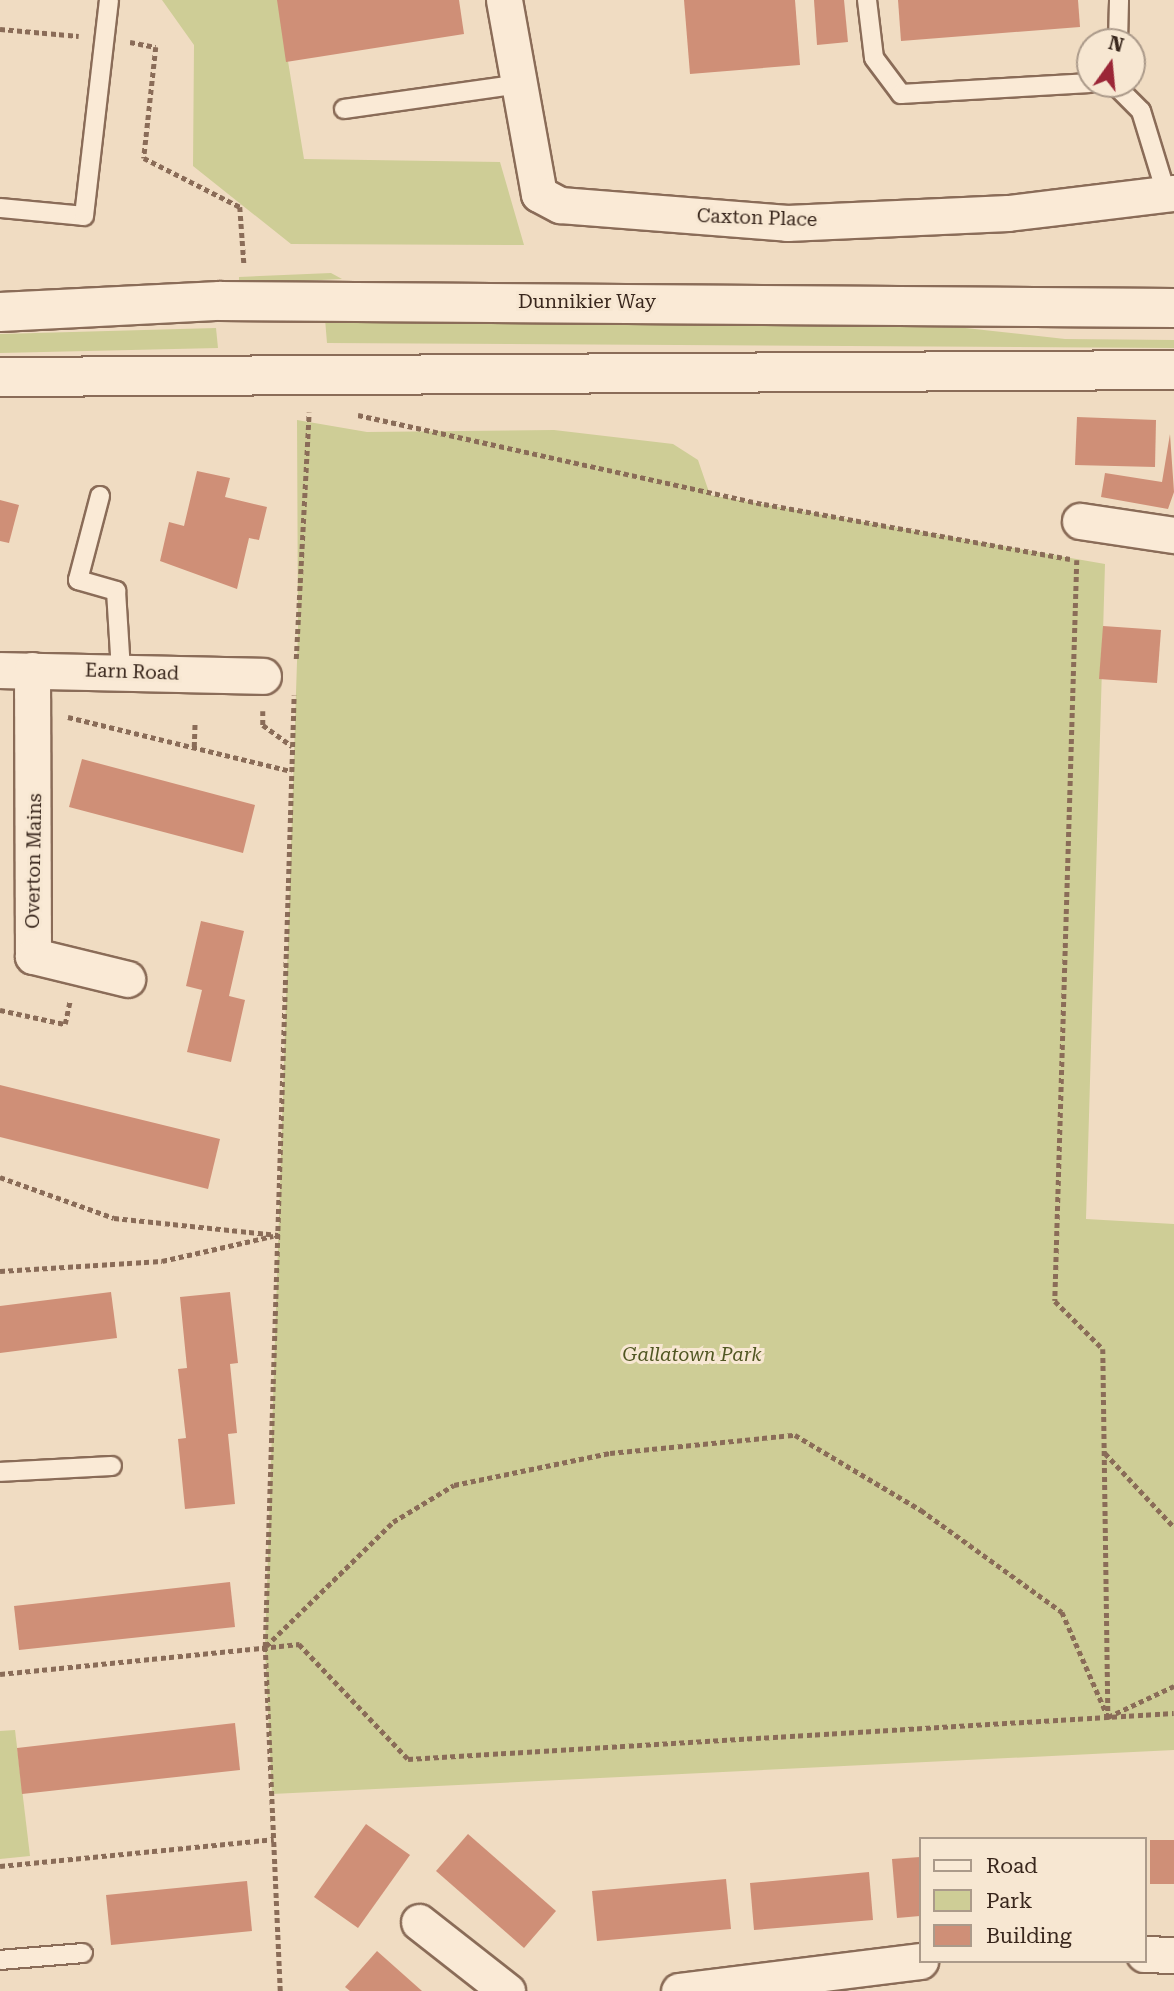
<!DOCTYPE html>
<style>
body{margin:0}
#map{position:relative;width:1174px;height:1991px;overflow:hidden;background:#f0dcc2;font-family:"Roboto Serif",serif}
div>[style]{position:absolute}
.green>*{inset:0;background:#cecd96}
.building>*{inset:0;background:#cf8f77}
.path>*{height:4.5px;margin-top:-2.25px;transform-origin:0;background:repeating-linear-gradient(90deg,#8a6c58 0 5px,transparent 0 8.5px)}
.roads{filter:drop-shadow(2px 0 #8a6c58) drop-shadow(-2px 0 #8a6c58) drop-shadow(0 2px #8a6c58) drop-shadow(0 -2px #8a6c58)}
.lane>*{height:18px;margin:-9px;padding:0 9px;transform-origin:9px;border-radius:9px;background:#faead6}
.street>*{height:35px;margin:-17.5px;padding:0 17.5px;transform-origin:17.5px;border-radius:17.5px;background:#faead6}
.secondary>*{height:38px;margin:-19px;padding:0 19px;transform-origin:19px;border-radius:19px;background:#faead6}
span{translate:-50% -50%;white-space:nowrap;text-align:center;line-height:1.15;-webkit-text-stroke:6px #f7e7d2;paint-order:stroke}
.street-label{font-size:19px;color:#39271d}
.park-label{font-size:19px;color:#515723;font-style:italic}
.legend{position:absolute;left:919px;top:1837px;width:228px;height:126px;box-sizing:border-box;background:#f7e7d2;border:2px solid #ab9a8a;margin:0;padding:9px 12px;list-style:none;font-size:21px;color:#39271d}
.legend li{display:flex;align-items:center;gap:14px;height:35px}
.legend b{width:35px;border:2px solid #ab9a8a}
.north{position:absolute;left:1076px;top:28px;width:70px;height:70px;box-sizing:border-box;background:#f7e7d2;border:2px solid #ab9a8a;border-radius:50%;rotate:15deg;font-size:19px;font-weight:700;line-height:28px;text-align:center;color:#39271d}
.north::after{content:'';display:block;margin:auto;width:24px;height:32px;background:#9b2637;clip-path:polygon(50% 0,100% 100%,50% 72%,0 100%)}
</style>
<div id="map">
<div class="green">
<i style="clip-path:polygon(162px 0,278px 0,304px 159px,500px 162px,524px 245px,291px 244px,193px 166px,194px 45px)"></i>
<i style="clip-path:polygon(331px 273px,342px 279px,239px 284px,239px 277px)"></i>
<i style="clip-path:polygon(325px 319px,929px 324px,1065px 339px,1174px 340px,1174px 348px,327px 343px)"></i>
<i style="clip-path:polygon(216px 328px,218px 348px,0 353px,0 334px)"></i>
<i style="clip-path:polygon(297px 420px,367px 432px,554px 430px,673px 444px,698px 460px,710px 495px,1105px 564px,1086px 1219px,1174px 1224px,1174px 1750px,272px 1794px,265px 1647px,298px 631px)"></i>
<i style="clip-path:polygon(15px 1730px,30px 1856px,0 1859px,0 1731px)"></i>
</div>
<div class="building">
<i style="clip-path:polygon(277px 0,459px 0,464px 34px,286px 62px)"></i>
<i style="clip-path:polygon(684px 0,795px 0,800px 65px,690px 74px)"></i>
<i style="clip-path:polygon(814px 0,844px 0,848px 42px,817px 45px)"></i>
<i style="clip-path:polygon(898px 0,1078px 0,1080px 27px,901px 41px)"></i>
<i style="clip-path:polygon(1077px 417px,1156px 420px,1155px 467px,1075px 465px)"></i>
<i style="clip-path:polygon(1170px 434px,1174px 492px,1168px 509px,1101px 497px,1105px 473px,1162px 482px)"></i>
<i style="clip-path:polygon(197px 471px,230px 478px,225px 497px,267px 507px,259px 540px,249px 538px,237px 589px,160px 561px,169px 522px,184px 526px)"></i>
<i style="clip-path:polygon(0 500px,19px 505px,9px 543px,0 541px)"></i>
<i style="clip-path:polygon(1103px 626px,1161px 630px,1157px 683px,1099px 679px)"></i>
<i style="clip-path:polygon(82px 759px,255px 805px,243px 853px,69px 807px)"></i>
<i style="clip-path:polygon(201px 921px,244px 931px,229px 996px,245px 1000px,231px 1062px,187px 1052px,202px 990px,186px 986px)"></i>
<i style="clip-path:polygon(0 1085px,220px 1139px,208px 1189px,0 1137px)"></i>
<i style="clip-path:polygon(111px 1292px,117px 1338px,0 1353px,0 1306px)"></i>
<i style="clip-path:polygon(230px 1292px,238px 1363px,230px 1364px,237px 1433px,228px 1434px,235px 1504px,185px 1509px,178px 1439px,186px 1438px,178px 1369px,187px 1368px,180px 1297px)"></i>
<i style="clip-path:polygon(230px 1582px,235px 1627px,19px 1650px,14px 1606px)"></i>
<i style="clip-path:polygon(235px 1723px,240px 1770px,22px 1794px,17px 1748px)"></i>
<i style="clip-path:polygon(366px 1824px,410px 1855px,358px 1928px,314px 1897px)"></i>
<i style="clip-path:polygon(468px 1834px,556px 1911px,524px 1948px,436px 1871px)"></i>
<i style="clip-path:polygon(1150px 1840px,1174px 1840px,1174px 1884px,1150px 1884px)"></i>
<i style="clip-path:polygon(920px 1857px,920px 1916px,897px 1918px,892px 1859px)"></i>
<i style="clip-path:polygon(869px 1872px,873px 1920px,754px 1930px,750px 1883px)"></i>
<i style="clip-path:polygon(726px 1879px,731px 1929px,597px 1941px,592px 1891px)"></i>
<i style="clip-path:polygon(247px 1881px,252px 1931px,111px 1945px,106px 1895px)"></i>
<i style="clip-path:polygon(377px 1951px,422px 1991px,350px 1991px,345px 1987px)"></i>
</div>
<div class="path">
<i style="left:0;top:29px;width:79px;rotate:5.1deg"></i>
<i style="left:130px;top:42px;width:26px;rotate:11deg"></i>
<i style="left:156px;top:47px;width:112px;rotate:96.2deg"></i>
<i style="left:144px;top:158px;width:108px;rotate:27deg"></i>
<i style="left:240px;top:207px;width:56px;rotate:85.9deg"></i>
<i style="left:358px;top:415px;width:416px;rotate:12.4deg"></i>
<i style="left:764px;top:504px;width:311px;rotate:10.2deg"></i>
<i style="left:1077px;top:560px;width:741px;rotate:91.7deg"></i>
<i style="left:1055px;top:1301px;width:68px;rotate:45deg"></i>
<i style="left:1103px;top:1349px;width:368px;rotate:89.2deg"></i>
<i style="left:296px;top:659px;width:247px;rotate:-87deg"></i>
<i style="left:263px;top:711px;width:14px;rotate:90deg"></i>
<i style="left:263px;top:725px;width:36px;rotate:36deg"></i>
<i style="left:68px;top:717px;width:230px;rotate:13.6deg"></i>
<i style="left:194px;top:747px;width:25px;rotate:-88deg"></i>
<i style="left:0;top:1010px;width:66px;rotate:12.2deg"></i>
<i style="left:65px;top:1024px;width:24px;rotate:-78deg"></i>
<i style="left:0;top:1177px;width:121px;rotate:19.8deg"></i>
<i style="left:114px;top:1218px;width:165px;rotate:5.9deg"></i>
<i style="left:0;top:1271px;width:162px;rotate:-3.5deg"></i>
<i style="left:162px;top:1261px;width:114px;rotate:-12.7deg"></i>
<i style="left:1105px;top:1453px;width:101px;rotate:47deg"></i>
<i style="left:266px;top:1646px;width:177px;rotate:-44.3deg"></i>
<i style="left:393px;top:1522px;width:71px;rotate:-31.2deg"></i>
<i style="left:454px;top:1485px;width:159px;rotate:-11.6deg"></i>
<i style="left:610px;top:1453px;width:186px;rotate:-5.6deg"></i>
<i style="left:795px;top:1435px;width:147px;rotate:30.8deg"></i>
<i style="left:921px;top:1510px;width:174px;rotate:35.9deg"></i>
<i style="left:1062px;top:1612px;width:115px;rotate:66.3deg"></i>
<i style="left:1108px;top:1717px;width:73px;rotate:-25.2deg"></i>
<i style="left:0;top:1674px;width:301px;rotate:-5.7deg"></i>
<i style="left:299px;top:1644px;width:158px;rotate:46.5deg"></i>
<i style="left:408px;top:1759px;width:767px;rotate:-3.44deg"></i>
<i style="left:0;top:1866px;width:275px;rotate:-5.6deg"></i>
<i style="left:280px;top:1991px;width:344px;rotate:-92.5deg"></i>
<i style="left:265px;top:1647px;width:952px;rotate:-88.26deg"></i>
</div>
<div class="roads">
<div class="lane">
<i style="left:867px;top:0;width:58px;rotate:83.1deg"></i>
<i style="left:874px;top:58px;width:45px;rotate:53.1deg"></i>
<i style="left:901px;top:94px;width:189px;rotate:-3.3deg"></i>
<i style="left:1118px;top:42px;width:42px;rotate:-88.6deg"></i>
<i style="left:1114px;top:84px;width:38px;rotate:45deg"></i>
<i style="left:1141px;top:111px;width:86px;rotate:73deg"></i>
<i style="left:344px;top:109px;width:177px;rotate:-8.1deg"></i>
<i style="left:0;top:208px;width:84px;rotate:5.4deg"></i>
<i style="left:84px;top:216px;width:217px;rotate:-83.4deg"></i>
<i style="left:100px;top:496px;width:87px;rotate:104.7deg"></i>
<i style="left:78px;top:580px;width:40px;rotate:16deg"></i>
<i style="left:116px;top:591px;width:80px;rotate:86.4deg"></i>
<i style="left:0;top:1472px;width:112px;rotate:-3.1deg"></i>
<i style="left:0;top:1960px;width:83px;rotate:-4.8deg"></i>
</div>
<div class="street">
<i style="left:504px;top:0;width:197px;rotate:79.8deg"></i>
<i style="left:539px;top:194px;width:24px;rotate:28deg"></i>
<i style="left:560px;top:205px;width:228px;rotate:4.5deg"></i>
<i style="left:787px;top:223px;width:221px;rotate:-2.6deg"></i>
<i style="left:1008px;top:213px;width:167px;rotate:-6.9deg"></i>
<i style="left:1080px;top:521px;width:95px;rotate:8.5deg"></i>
<i style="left:0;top:670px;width:263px;rotate:1.3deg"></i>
<i style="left:32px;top:670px;width:286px;rotate:89.8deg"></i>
<i style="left:33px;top:956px;width:97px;rotate:13.7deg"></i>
<i style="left:419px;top:1922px;width:112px;rotate:38.1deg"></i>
<i style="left:1144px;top:1954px;width:30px;rotate:2deg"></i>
<i style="left:679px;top:1991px;width:243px;rotate:-7.1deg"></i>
</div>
<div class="secondary">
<i style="left:0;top:312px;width:220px;rotate:-2.9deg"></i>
<i style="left:220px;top:301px;width:954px;rotate:0.42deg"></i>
<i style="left:0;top:377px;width:1174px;rotate:-0.34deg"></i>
</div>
</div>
<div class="street-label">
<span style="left:757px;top:218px;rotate:2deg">Caxton Place</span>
<span style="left:587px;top:302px">Dunnikier Way</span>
<span style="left:132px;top:672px;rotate:2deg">Earn Road</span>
<span style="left:34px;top:861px;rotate:-89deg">Overton Mains</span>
</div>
<div class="park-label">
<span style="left:692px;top:1355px">Gallatown Park</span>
</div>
<ul class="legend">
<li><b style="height:9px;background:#faead6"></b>Road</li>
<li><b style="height:19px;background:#cecd96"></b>Park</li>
<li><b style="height:19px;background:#cf8f77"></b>Building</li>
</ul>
<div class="north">N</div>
</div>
